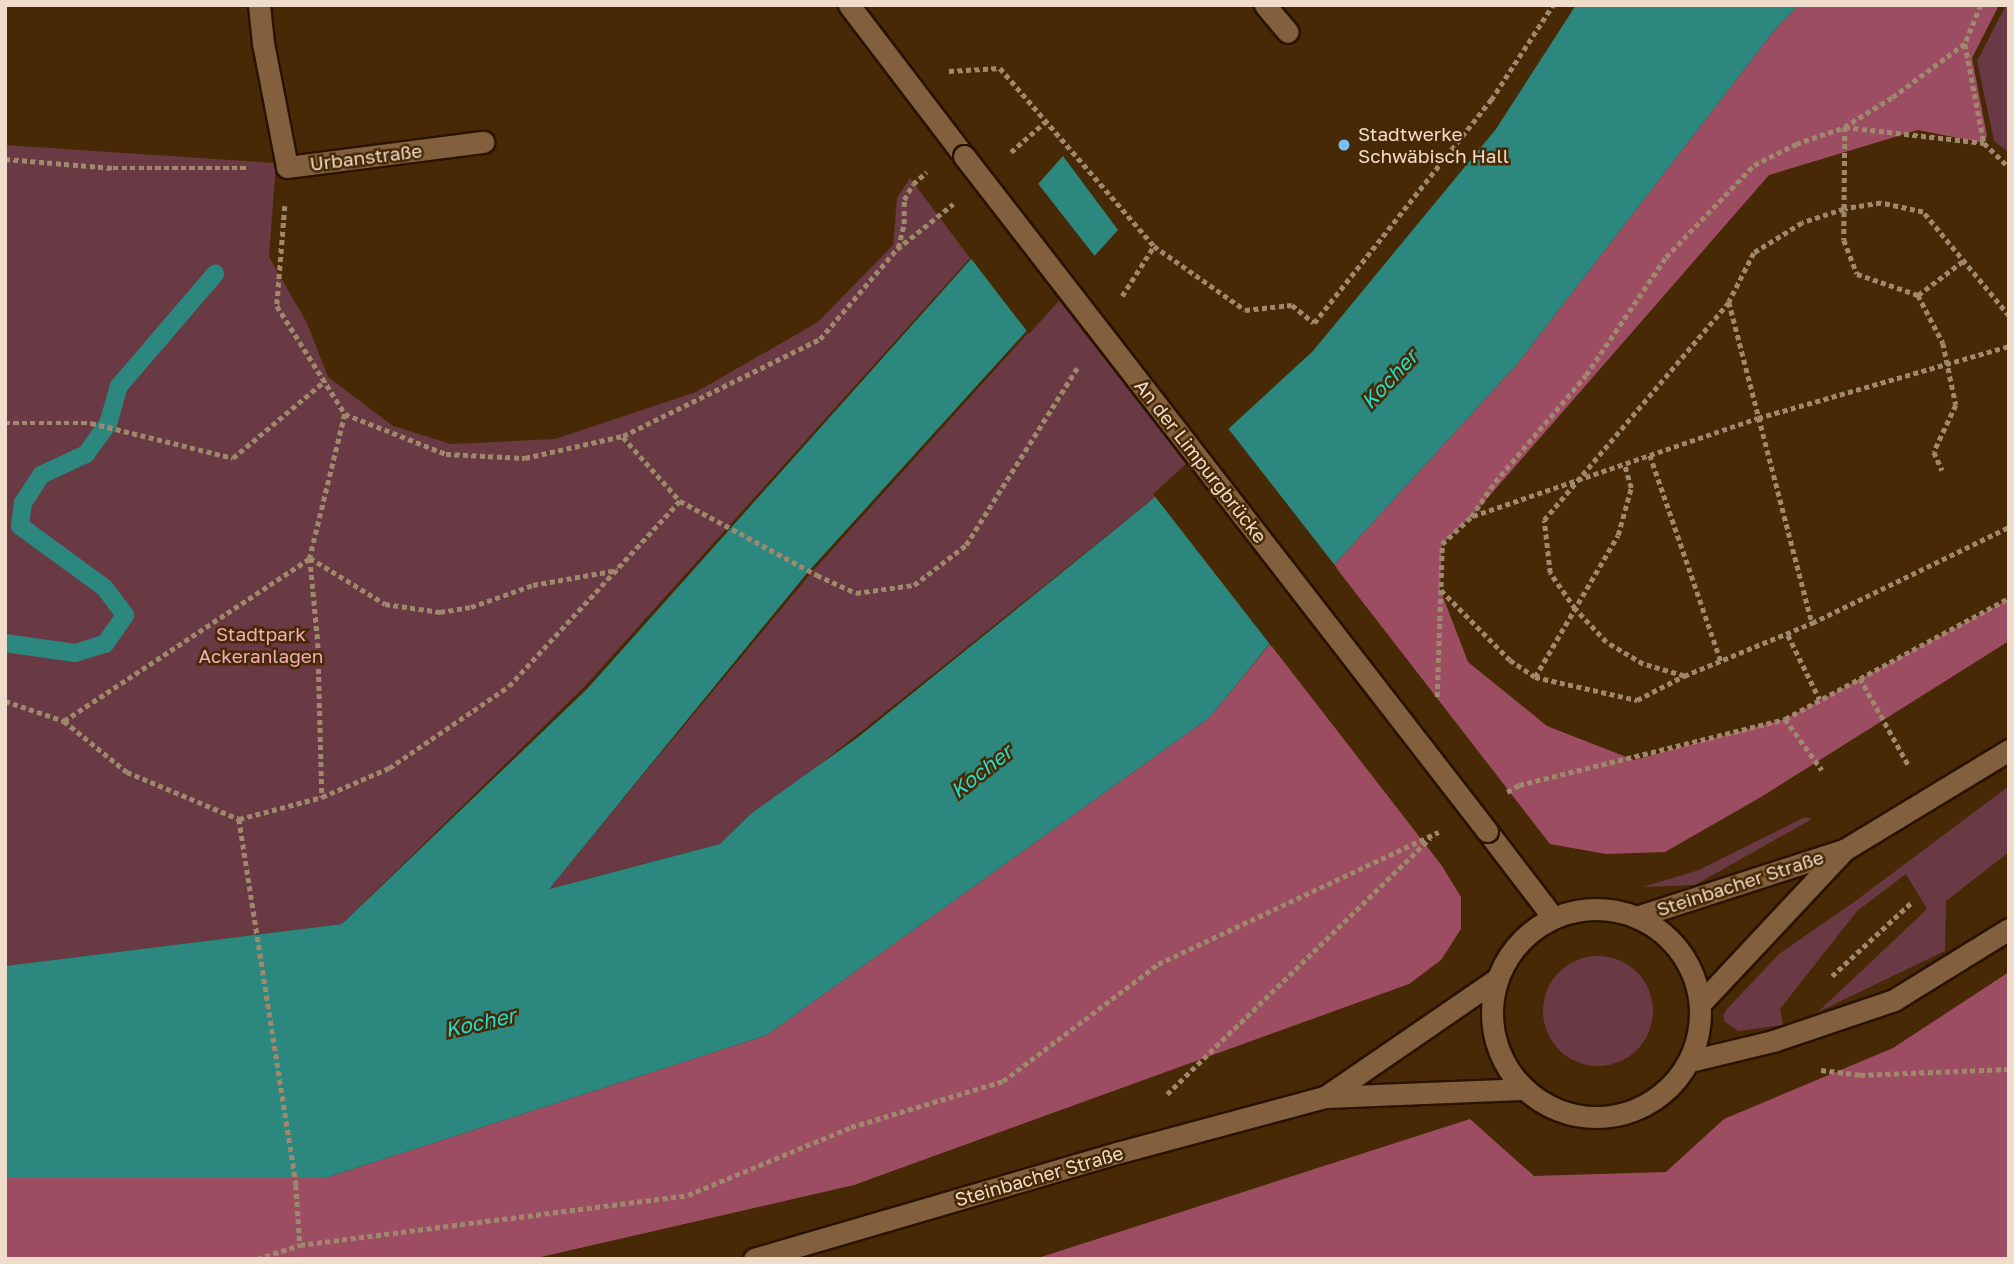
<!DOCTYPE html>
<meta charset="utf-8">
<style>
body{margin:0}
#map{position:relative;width:2014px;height:1264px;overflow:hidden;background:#472905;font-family:"Golos Text",sans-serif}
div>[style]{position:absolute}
.green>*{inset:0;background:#693944}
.round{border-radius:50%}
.forest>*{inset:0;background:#9d4d62}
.water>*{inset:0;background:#2c887f}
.pier>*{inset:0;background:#472905}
.stream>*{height:18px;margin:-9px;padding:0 9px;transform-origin:9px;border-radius:9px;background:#2c887f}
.path>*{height:4.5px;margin-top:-2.25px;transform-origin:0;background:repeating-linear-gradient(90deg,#a0886d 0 5px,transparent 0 8.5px)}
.roads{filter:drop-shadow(2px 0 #291300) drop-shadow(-2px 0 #291300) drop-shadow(0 2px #291300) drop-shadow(0 -2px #291300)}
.lane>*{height:21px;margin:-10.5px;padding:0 10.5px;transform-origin:10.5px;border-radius:10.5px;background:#82603e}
.street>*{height:21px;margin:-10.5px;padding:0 10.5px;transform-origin:10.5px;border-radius:10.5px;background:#82603e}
.secondary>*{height:21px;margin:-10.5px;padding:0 10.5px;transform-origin:10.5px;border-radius:10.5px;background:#82603e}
.secondary>.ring{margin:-10.5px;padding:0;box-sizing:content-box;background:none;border:21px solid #82603e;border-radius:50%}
.bridges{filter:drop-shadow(2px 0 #291300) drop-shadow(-2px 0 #291300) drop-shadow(0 2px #291300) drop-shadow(0 -2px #291300)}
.secondary-bridge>*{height:21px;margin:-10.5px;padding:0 10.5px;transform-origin:10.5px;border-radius:10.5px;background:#82603e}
.dots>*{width:19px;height:19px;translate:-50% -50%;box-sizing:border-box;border:4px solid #472905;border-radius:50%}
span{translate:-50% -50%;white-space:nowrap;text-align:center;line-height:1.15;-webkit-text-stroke:5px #472905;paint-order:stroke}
.poi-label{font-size:19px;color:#f0dcca}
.left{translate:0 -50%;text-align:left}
.street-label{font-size:19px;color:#f0dcca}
.park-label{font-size:19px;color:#f2adbb}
.water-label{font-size:21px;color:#23ddcd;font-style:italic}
.frame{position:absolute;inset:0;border:7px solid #f0dcca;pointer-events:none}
</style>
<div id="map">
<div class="green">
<i style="clip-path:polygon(2006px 5px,2009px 5px,2009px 153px,1994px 141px,1977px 61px)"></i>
<i style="clip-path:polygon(5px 145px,276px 163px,269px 257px,307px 323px,328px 377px,393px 426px,451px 444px,555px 439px,696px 392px,818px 322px,893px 245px,897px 198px,910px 178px,970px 258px,585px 686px,342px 924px,5px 966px)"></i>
<i style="clip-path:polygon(1075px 281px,1206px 451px,1148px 503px,720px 844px,548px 889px,812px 572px)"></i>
<i style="clip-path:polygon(2009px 786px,2009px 852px,1946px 901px,1945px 951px,1818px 1012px,1927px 909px,1906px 874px,1857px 911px,1780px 1009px,1783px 1025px,1738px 1031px,1725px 1022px,1723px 1016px,1726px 1010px,1779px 954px,1854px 902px)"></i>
<i style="clip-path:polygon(1805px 817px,1812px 819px,1695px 885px,1643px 887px,1699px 870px)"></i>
<i class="round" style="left:1543px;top:956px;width:110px;height:110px"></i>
</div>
<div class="forest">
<i style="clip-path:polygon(1799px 5px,1999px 5px,1972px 58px,1987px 136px,1984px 143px,1918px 130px,1769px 175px,1471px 517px,1442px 544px,1440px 589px,1468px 662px,1547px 726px,1634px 760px,1785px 719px,2009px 599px,2009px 641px,1761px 797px,1665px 852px,1606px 854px,1550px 844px,1334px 565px,1518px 363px,1773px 32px)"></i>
<i style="clip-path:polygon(1270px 644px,1442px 866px,1461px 897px,1461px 929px,1441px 960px,1409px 984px,854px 1185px,532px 1259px,5px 1259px,5px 1178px,325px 1178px,767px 1035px,1210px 717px)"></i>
<i style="clip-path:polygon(2009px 972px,2009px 1259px,1035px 1259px,1470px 1119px,1534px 1176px,1666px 1172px,1724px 1119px,1893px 1048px)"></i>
</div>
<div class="water">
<i style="clip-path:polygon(1576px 5px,1799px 5px,1773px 32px,1518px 363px,1334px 565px,1210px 717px,767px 1035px,325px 1178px,5px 1178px,5px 966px,342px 924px,587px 689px,1063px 156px,1118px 230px,808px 572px,549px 889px,720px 844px,752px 813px,857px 738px,1148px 503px,1313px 351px,1496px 129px)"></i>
</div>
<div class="pier">
<i style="clip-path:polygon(1036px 181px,1097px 259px,1029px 334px,969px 256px)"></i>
<i style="clip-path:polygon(1227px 427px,1337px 568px,1272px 647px,1153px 494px)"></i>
</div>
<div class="stream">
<i style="left:5px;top:643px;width:71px;rotate:8.1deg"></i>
<i style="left:75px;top:653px;width:31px;rotate:-17deg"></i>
<i style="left:105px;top:644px;width:35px;rotate:-55deg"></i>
<i style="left:125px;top:615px;width:34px;rotate:-127deg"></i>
<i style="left:105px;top:588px;width:105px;rotate:-143.9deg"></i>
<i style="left:20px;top:526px;width:23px;rotate:-83deg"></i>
<i style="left:23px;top:503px;width:33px;rotate:-57deg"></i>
<i style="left:41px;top:475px;width:50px;rotate:-25deg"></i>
<i style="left:86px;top:454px;width:37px;rotate:-54deg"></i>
<i style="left:108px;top:424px;width:40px;rotate:-74deg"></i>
<i style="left:119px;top:386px;width:148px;rotate:-49.4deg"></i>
</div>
<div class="path">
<i style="left:1981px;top:5px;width:42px;rotate:112.3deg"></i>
<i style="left:1965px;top:44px;width:91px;rotate:143.5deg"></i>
<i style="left:1892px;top:98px;width:55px;rotate:148.3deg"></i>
<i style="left:1845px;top:127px;width:140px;rotate:6.6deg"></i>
<i style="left:1984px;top:143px;width:35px;rotate:44deg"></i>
<i style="left:1965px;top:44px;width:101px;rotate:79.1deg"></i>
<i style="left:949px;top:71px;width:51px;rotate:-3.4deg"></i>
<i style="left:1000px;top:68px;width:235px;rotate:49.1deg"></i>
<i style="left:1154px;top:246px;width:111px;rotate:35.1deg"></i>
<i style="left:1245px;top:310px;width:47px;rotate:-6.1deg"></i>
<i style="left:1292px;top:305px;width:28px;rotate:39deg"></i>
<i style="left:1314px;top:323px;width:285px;rotate:-51.6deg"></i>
<i style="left:1491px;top:100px;width:113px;rotate:-56.9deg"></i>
<i style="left:1011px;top:152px;width:45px;rotate:-41.4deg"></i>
<i style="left:5px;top:159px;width:108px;rotate:4.8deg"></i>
<i style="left:113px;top:168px;width:135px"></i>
<i style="left:285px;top:206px;width:100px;rotate:94.6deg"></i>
<i style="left:277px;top:306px;width:128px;rotate:57.8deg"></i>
<i style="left:345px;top:414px;width:148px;rotate:103.7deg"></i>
<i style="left:310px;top:558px;width:85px;rotate:84.6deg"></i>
<i style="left:318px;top:643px;width:154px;rotate:88.5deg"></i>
<i style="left:898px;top:248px;width:25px;rotate:-76deg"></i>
<i style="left:904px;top:224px;width:24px;rotate:-90deg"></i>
<i style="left:904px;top:200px;width:18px;rotate:-61deg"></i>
<i style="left:913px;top:184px;width:18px;rotate:-41deg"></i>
<i style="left:1918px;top:295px;width:56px;rotate:-37.1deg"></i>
<i style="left:1122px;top:296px;width:59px;rotate:-57.4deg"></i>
<i style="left:2009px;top:316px;width:135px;rotate:-129.6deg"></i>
<i style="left:1923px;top:212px;width:43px;rotate:-167.9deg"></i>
<i style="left:1881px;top:203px;width:37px;rotate:171deg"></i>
<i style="left:1844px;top:209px;width:44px;rotate:161.6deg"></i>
<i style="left:1802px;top:223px;width:57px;rotate:148deg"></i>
<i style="left:1754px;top:253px;width:55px;rotate:117deg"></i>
<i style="left:1729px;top:302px;width:332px;rotate:75.5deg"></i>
<i style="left:1812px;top:623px;width:219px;rotate:-26deg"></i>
<i style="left:345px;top:414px;width:109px;rotate:21.6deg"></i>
<i style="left:446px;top:454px;width:79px;rotate:2.9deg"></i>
<i style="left:525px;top:458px;width:100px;rotate:-12.7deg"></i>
<i style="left:623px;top:436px;width:220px;rotate:-26.2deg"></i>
<i style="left:820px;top:339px;width:118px;rotate:-49.5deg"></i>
<i style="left:897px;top:249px;width:72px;rotate:-38.8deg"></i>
<i style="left:5px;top:423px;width:86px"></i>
<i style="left:91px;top:423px;width:146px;rotate:13.8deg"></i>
<i style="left:233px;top:458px;width:121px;rotate:-40deg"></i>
<i style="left:623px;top:437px;width:86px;rotate:48.3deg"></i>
<i style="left:680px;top:501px;width:156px;rotate:28.4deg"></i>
<i style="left:817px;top:575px;width:43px;rotate:24.8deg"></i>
<i style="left:856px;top:593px;width:59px;rotate:-7.9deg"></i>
<i style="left:914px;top:585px;width:66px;rotate:-37.6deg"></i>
<i style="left:966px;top:545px;width:209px;rotate:-57.9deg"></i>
<i style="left:1650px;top:455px;width:218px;rotate:71deg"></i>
<i style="left:1473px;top:516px;width:301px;rotate:-19deg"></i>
<i style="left:1758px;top:418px;width:261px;rotate:-16deg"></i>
<i style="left:1441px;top:590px;width:98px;rotate:45.4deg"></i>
<i style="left:1510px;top:660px;width:30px;rotate:34deg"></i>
<i style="left:1535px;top:677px;width:105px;rotate:12.7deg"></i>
<i style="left:1637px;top:700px;width:53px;rotate:-27.1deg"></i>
<i style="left:1684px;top:676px;width:139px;rotate:-22.5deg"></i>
<i style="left:1788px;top:635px;width:72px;rotate:63.8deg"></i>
<i style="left:1684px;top:676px;width:43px;rotate:-163.7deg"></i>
<i style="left:1643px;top:664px;width:43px;rotate:-149.3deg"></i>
<i style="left:1606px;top:642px;width:45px;rotate:-133.2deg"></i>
<i style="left:1575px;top:609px;width:44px;rotate:-124.8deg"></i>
<i style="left:1550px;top:573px;width:53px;rotate:-96.5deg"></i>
<i style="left:1544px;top:520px;width:286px;rotate:-49.7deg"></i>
<i style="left:1535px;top:677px;width:164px;rotate:-59.7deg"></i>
<i style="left:1618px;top:535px;width:49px;rotate:-74.5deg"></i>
<i style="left:1631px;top:488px;width:25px;rotate:-106deg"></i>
<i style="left:1860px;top:678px;width:101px;rotate:60.9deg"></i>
<i style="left:1437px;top:697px;width:153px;rotate:-88.1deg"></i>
<i style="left:1442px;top:544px;width:40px;rotate:-43deg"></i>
<i style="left:1471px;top:517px;width:42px;rotate:-55.6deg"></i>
<i style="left:1495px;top:482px;width:140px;rotate:-49.6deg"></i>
<i style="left:1586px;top:375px;width:143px;rotate:-55.9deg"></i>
<i style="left:1666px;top:257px;width:127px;rotate:-46.3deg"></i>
<i style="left:1754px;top:165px;width:47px;rotate:-26.6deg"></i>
<i style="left:1796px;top:144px;width:52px;rotate:-19.1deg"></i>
<i style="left:1845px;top:127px;width:113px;rotate:90.5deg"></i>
<i style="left:1844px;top:240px;width:36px;rotate:69deg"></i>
<i style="left:1857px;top:274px;width:65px;rotate:19deg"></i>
<i style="left:1918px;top:295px;width:54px;rotate:62.5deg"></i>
<i style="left:1943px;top:343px;width:63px;rotate:78.2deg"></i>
<i style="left:1956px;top:405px;width:52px;rotate:115.1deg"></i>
<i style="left:1934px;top:452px;width:20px;rotate:66deg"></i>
<i style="left:5px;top:701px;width:62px;rotate:18.7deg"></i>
<i style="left:64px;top:721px;width:81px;rotate:39deg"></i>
<i style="left:127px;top:772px;width:121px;rotate:22.8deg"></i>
<i style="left:239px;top:819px;width:86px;rotate:-14.8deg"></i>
<i style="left:322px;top:797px;width:73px;rotate:-23.4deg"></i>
<i style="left:389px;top:768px;width:145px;rotate:-34.3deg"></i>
<i style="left:509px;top:686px;width:252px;rotate:-47.3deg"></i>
<i style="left:1785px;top:719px;width:63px;rotate:54deg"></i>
<i style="left:64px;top:721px;width:295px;rotate:-33.5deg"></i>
<i style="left:310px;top:558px;width:88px;rotate:31.5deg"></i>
<i style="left:385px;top:604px;width:56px;rotate:8.3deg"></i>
<i style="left:440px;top:612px;width:31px;rotate:-9deg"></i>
<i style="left:471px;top:607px;width:66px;rotate:-19.5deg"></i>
<i style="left:533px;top:585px;width:86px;rotate:-10deg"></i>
<i style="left:1507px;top:792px;width:14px;rotate:-30deg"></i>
<i style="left:1519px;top:785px;width:274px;rotate:-13.9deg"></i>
<i style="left:1785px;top:719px;width:255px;rotate:-28.4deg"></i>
<i style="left:239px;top:819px;width:370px;rotate:81.1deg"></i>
<i style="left:296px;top:1185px;width:60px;rotate:86.2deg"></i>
<i style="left:1832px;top:976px;width:110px;rotate:-42.8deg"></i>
<i style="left:1821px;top:1070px;width:39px;rotate:7deg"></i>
<i style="left:1860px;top:1075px;width:149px;rotate:-2.3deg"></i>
<i style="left:1167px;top:1094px;width:367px;rotate:-44.2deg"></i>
<i style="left:257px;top:1259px;width:45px;rotate:-18deg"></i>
<i style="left:300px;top:1245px;width:391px;rotate:-7.3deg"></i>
<i style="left:688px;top:1195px;width:177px;rotate:-22.6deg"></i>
<i style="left:851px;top:1127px;width:159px;rotate:-16.8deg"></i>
<i style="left:1003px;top:1081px;width:194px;rotate:-37deg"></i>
<i style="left:1158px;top:964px;width:310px;rotate:-25.2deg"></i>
</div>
<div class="roads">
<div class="lane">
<i style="left:1265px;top:5px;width:35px;rotate:50deg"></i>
<i style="left:287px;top:167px;width:198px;rotate:-7.3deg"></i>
<i style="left:1690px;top:1061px;width:85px;rotate:-13.5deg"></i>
<i style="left:1773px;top:1041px;width:128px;rotate:-18.7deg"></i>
<i style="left:1894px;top:1000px;width:135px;rotate:-31.7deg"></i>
</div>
<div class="street">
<i style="left:259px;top:5px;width:38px;rotate:84deg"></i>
<i style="left:263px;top:43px;width:126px;rotate:79deg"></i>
</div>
<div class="secondary">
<i style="left:849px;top:5px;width:190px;rotate:52.7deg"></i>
<i style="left:1487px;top:831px;width:107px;rotate:52.6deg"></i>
<i class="ring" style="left:1492px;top:909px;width:187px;height:187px"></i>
<i style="left:1636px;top:917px;width:219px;rotate:-17.9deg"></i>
<i style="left:1844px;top:850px;width:193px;rotate:-31.2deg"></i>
<i style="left:1701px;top:1003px;width:208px;rotate:-46.9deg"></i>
<i style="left:1325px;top:1097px;width:210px;rotate:-34.5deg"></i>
<i style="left:754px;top:1259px;width:378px;rotate:-16.3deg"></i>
<i style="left:1117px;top:1153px;width:215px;rotate:-15.1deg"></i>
<i style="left:1325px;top:1097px;width:198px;rotate:-2.3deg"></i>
</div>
</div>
<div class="bridges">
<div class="secondary-bridge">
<i style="left:964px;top:156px;width:854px;rotate:52.23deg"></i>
</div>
</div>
<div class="dots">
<i style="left:1344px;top:145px;background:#7abef8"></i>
</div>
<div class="poi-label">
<span class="left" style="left:1358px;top:145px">Stadtwerke<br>Schwäbisch Hall</span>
</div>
<div class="street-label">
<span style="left:366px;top:157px;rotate:-7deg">Urbanstraße</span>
<span style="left:1201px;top:461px;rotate:52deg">An der Limpurgbrücke</span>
<span style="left:1740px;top:883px;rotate:-18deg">Steinbacher Straße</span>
<span style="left:1039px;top:1176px;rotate:-16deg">Steinbacher Straße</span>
</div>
<div class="park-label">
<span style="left:261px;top:645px">Stadtpark<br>Ackeranlagen</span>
</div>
<div class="water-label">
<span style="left:1389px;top:379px;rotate:-47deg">Kocher</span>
<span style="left:981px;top:771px;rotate:-38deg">Kocher</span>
<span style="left:480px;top:1022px;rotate:-12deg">Kocher</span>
</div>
<div class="frame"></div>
</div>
